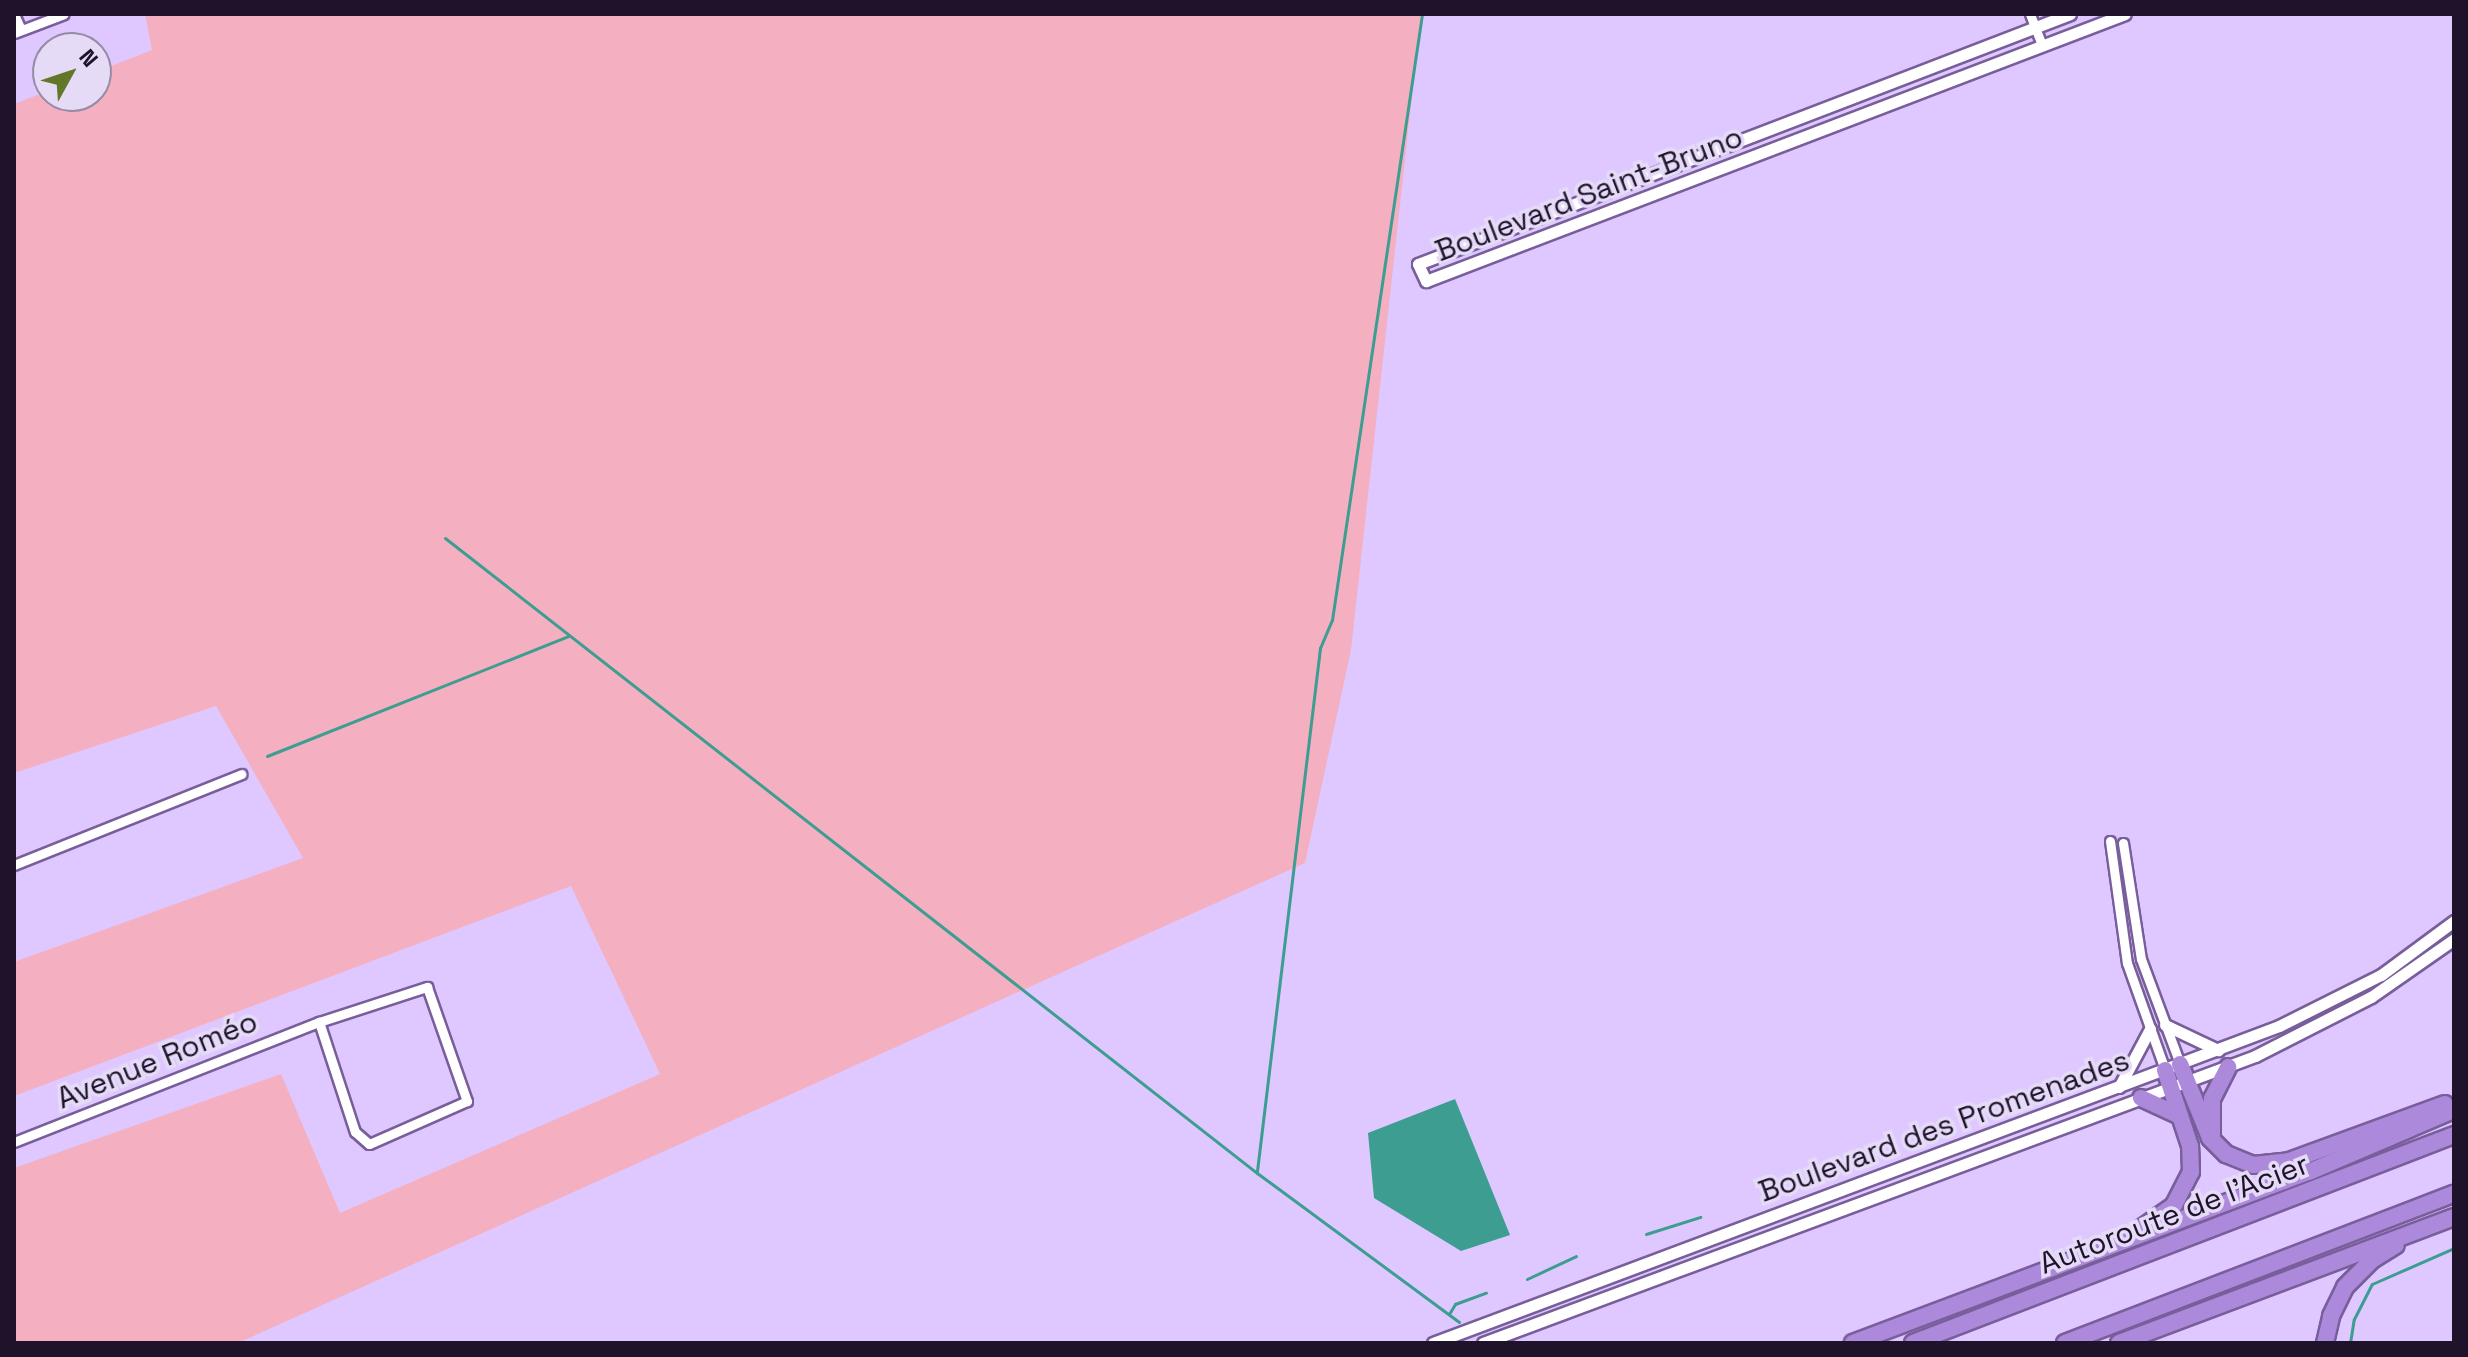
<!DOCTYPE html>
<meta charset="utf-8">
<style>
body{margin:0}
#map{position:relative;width:2468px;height:1357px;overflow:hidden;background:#dec8ff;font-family:"Space Grotesk",sans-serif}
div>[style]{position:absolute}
.green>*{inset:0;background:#f4b0c1}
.water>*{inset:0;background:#3c9d90}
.stream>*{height:3px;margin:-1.5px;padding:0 1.5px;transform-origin:1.5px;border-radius:1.5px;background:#3c9d90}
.roads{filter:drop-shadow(2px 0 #785e9b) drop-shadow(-2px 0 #785e9b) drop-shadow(0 2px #785e9b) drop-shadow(0 -2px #785e9b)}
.minor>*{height:9px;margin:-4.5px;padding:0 4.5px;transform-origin:4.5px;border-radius:4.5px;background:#fff}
.tertiary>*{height:11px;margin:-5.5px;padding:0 5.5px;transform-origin:5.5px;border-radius:5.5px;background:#fff}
.motorway>*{height:16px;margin:-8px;padding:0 8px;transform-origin:8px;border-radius:8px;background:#ac89da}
span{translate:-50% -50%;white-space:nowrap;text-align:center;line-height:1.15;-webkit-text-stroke:7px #e6dbf7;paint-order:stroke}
.street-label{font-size:30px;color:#1e132b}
.frame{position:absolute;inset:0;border:16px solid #1e132b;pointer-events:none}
.north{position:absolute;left:32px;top:32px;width:80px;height:80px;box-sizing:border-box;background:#e6dbf7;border:2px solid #968ba5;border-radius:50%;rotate:50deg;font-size:22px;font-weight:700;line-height:32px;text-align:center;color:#1e132b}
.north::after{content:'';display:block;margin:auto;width:28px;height:36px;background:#627728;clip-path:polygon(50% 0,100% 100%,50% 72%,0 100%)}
</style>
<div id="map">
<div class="green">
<i style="clip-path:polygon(145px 14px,1421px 14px,1351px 650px,1305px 863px,238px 1343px,14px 1343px,14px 1168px,281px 1074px,340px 1213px,660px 1074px,571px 886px,14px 1096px,14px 962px,303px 858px,216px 706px,14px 773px,14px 104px,48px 91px,48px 96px,96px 96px,96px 72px,152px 50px)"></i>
</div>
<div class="water">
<i style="clip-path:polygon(1455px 1099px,1510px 1235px,1461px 1251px,1374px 1198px,1368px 1133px)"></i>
</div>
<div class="stream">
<i style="left:445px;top:538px;width:1031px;rotate:38.03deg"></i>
<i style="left:1257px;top:1173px;width:251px;rotate:36.4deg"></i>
<i style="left:267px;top:756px;width:324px;rotate:-21.7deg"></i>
<i style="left:1257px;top:1171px;width:527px;rotate:-83.13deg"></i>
<i style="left:1320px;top:648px;width:30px;rotate:-67deg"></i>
<i style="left:1332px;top:620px;width:613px;rotate:-81.55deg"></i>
<i style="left:1646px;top:1234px;width:57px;rotate:-17.5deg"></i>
<i style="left:1527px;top:1279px;width:54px;rotate:-25.1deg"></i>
<i style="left:1449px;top:1314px;width:12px;rotate:-59deg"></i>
<i style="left:1455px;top:1304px;width:33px;rotate:-20deg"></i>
<i style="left:2350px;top:1343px;width:24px;rotate:-81deg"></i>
<i style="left:2354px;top:1319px;width:39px;rotate:-63deg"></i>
<i style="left:2372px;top:1284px;width:90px;rotate:-23.7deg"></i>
</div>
<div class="roads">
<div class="minor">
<i style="left:14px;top:14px;width:17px;rotate:66deg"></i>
<i style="left:2030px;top:14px;width:34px;rotate:69deg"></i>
<i style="left:14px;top:33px;width:53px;rotate:-20.8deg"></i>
<i style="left:2110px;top:841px;width:123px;rotate:82.1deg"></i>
<i style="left:2127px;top:963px;width:114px;rotate:70.4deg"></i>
<i style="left:2123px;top:843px;width:117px;rotate:81.2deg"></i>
<i style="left:2141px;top:959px;width:112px;rotate:69.6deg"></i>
<i style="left:14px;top:865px;width:245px;rotate:-21.8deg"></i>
<i style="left:14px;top:1142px;width:328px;rotate:-21.5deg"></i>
<i style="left:319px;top:1022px;width:114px;rotate:-18deg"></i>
<i style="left:427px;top:987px;width:121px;rotate:70.7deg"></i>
<i style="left:467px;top:1101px;width:107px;rotate:156.3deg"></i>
<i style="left:369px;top:1144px;width:18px;rotate:-139deg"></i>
<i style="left:355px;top:1132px;width:116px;rotate:-108.1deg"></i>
</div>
<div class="tertiary">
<i style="left:2070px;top:14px;width:698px;rotate:159.02deg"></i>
<i style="left:1418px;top:264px;width:19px;rotate:65deg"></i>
<i style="left:1426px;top:281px;width:748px;rotate:-20.91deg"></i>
<i style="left:2165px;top:1025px;width:59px;rotate:25.3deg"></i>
<i style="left:2119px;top:1087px;width:66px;rotate:-61.9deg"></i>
<i style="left:1433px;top:1343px;width:903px;rotate:-20.54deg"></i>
<i style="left:2279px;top:1026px;width:114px;rotate:-26.6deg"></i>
<i style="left:2381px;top:975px;width:91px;rotate:-36.5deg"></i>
<i style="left:1483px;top:1343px;width:824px;rotate:-20.39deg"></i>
<i style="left:2255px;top:1056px;width:130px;rotate:-27deg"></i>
<i style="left:2371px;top:997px;width:101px;rotate:-34.9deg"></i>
</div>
<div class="motorway">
<i style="left:2180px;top:1064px;width:80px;rotate:67.9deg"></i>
<i style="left:2210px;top:1138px;width:23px;rotate:45deg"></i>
<i style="left:2226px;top:1154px;width:29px;rotate:22deg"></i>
<i style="left:2253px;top:1165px;width:36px;rotate:-6deg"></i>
<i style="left:2289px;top:1161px;width:166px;rotate:-20.1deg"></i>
<i style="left:2141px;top:1098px;width:43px;rotate:24.8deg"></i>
<i style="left:2212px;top:1135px;width:36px;rotate:-90deg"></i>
<i style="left:2212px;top:1099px;width:36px;rotate:-63deg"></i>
<i style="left:2143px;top:1227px;width:38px;rotate:-35deg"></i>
<i style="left:2174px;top:1205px;width:37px;rotate:-63deg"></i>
<i style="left:2191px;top:1172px;width:26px;rotate:-92deg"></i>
<i style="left:2190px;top:1146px;width:80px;rotate:-108.2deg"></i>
<i style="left:1853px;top:1343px;width:487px;rotate:-20.6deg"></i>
<i style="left:2309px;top:1172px;width:158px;rotate:-23.2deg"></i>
<i style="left:1913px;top:1343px;width:580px;rotate:-21.03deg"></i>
<i style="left:2065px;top:1343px;width:417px;rotate:-21deg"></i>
<i style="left:2119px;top:1343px;width:358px;rotate:-20.6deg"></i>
<i style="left:2325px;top:1343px;width:28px;rotate:-77deg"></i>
<i style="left:2331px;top:1316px;width:32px;rotate:-64deg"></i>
<i style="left:2345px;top:1287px;width:38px;rotate:-45deg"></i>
<i style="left:2372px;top:1260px;width:28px;rotate:-32deg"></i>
</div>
</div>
<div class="street-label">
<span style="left:1589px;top:194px;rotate:-21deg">Boulevard Saint-Bruno</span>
<span style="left:157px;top:1060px;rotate:-22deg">Avenue Roméo</span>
<span style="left:1944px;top:1126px;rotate:-20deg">Boulevard des Promenades</span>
<span style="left:2174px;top:1214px;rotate:-21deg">Autoroute de l'Acier</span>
</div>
<div class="frame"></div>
<div class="north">N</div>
</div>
